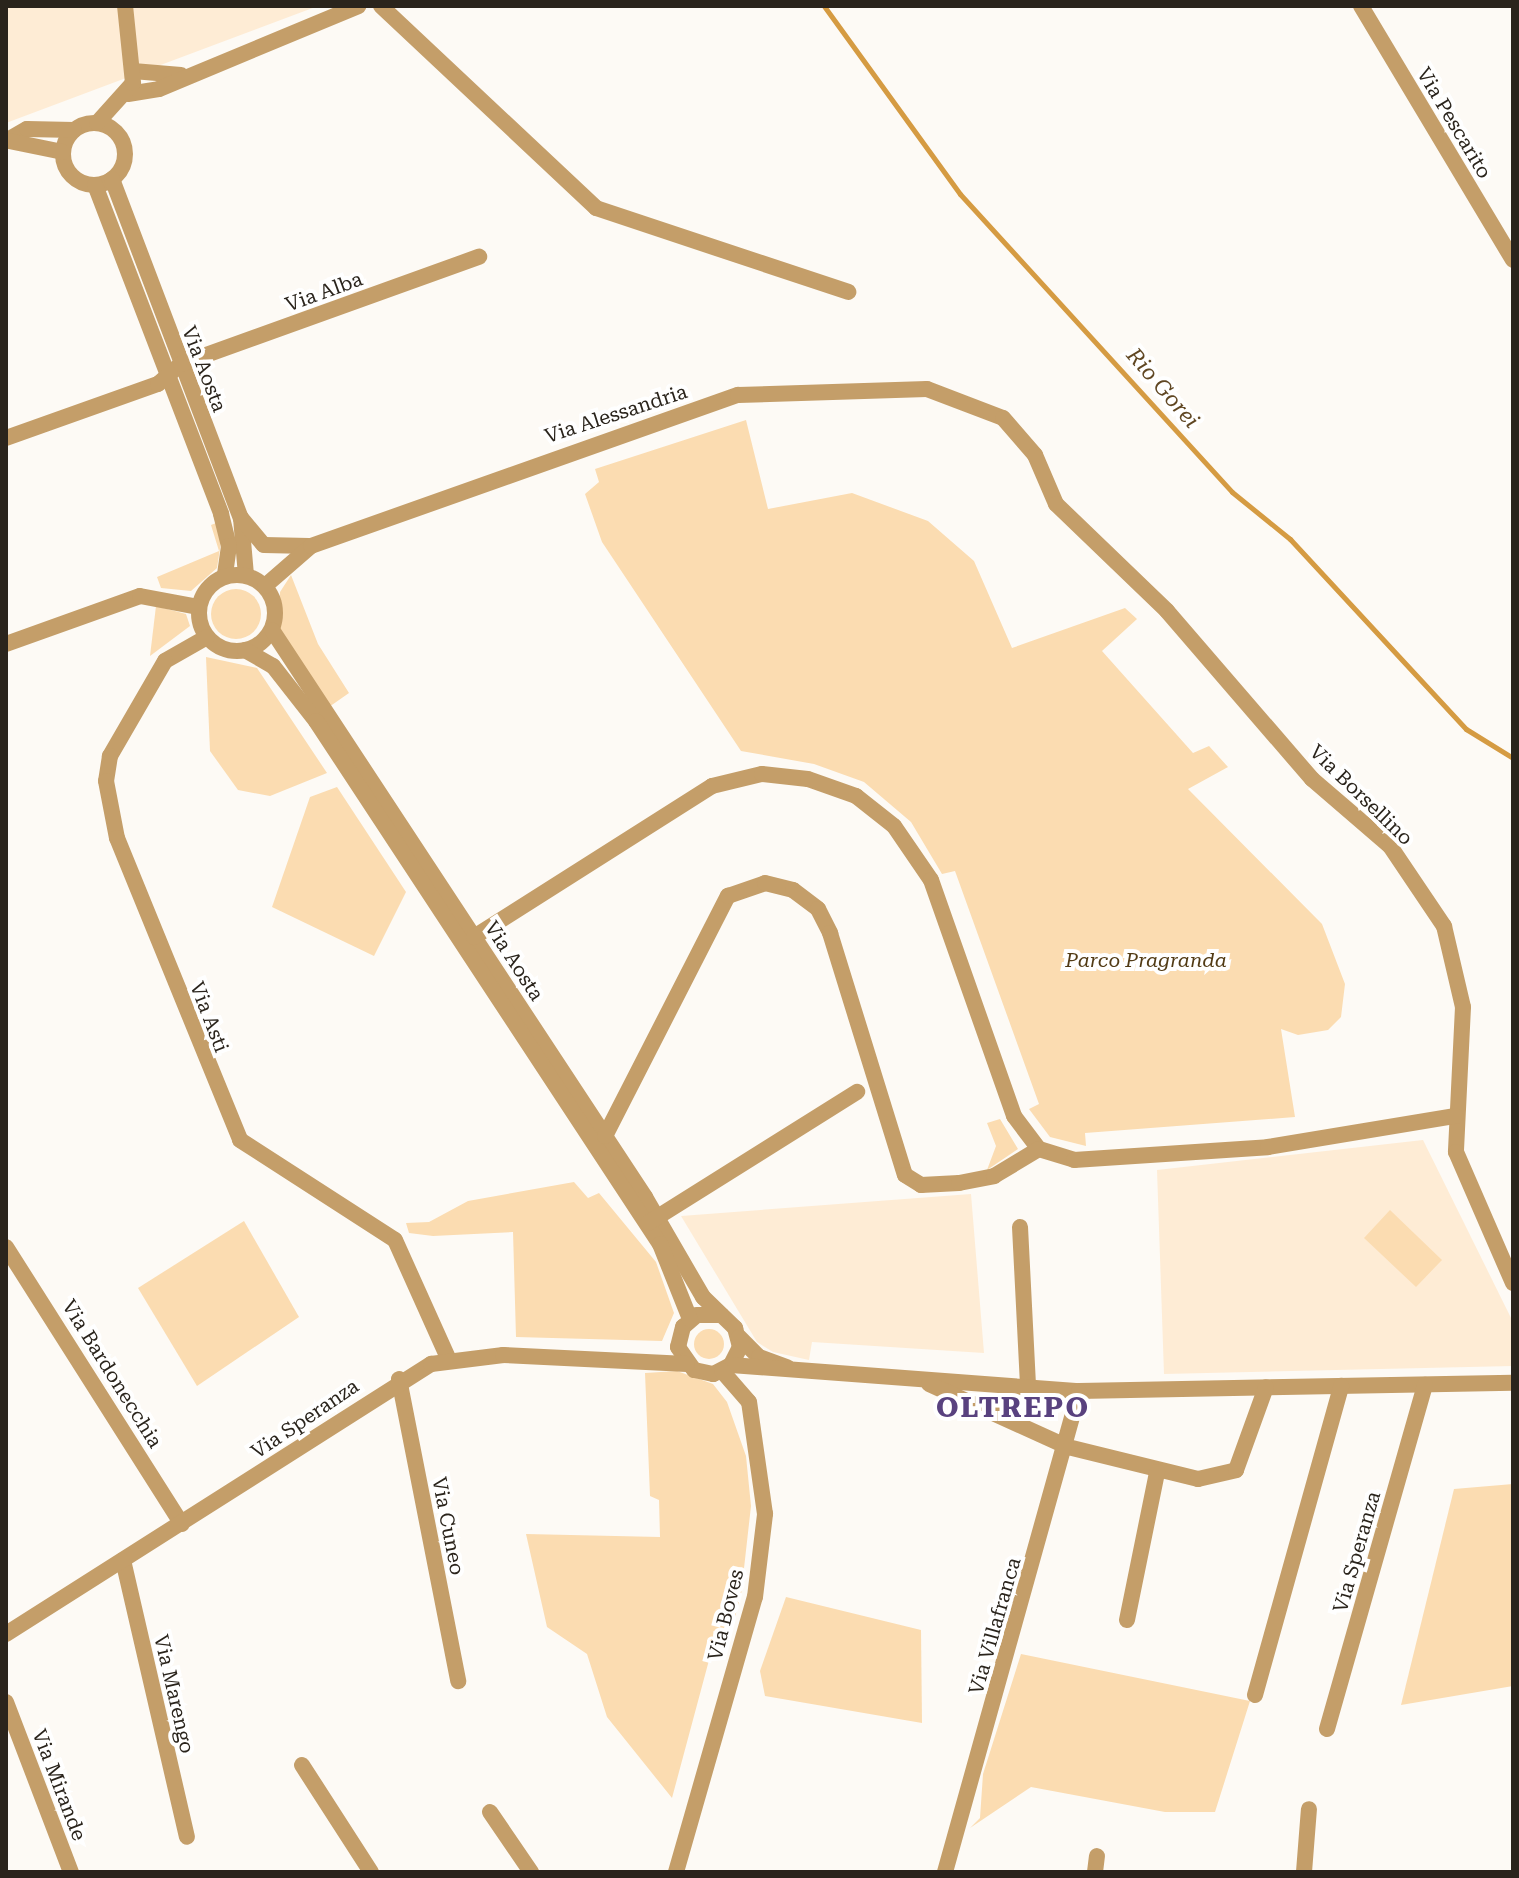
<!DOCTYPE html>
<style>
body{margin:0}
#map{position:relative;width:1519px;height:1878px;overflow:hidden;background:#fdfaf5;font-family:"Roboto Serif",serif}
div>[style]{position:absolute}
.built>*{inset:0;background:#feecd5}
.green>*{inset:0;background:#fbdcb1}
.round{border-radius:50%}
.stream>*{height:5px;margin:-2.5px;padding:0 2.5px;transform-origin:2.5px;border-radius:2.5px;background:#d59b42}
.minor>*{height:16px;margin:-8px;padding:0 8px;transform-origin:8px;border-radius:8px;background:#c49e69}
.minor>.ring{margin:-8px;padding:0;box-sizing:content-box;background:none;border:16px solid #c49e69;border-radius:50%}
span{translate:-50% -50%;white-space:nowrap;text-align:center;line-height:1.15;-webkit-text-stroke:8px #fff;paint-order:stroke}
.street-label{font-size:20px;color:#2a241c}
.park-label{font-size:20px;color:#523b15;font-style:italic}
.water-label{font-size:22px;color:#604723;font-style:italic}
.district-label{font-size:28px;color:#59427f;font-weight:700;letter-spacing:2px}
.frame{position:absolute;inset:0;border:8px solid #2a241c;pointer-events:none}
</style>
<div id="map">
<div class="built">
<i style="clip-path:polygon(6px 6px,318px 6px,6px 123px)"></i>
<i style="clip-path:polygon(1423px 1140px,1513px 1322px,1513px 1366px,1164px 1374px,1157px 1170px)"></i>
<i style="clip-path:polygon(971px 1194px,984px 1353px,812px 1342px,809px 1360px,773px 1352px,757px 1342px,681px 1216px)"></i>
</div>
<div class="green">
<i style="clip-path:polygon(746px 420px,768px 509px,852px 493px,928px 521px,974px 561px,1012px 648px,1125px 608px,1137px 619px,1102px 651px,1193px 753px,1209px 746px,1228px 767px,1188px 789px,1322px 924px,1345px 984px,1341px 1017px,1328px 1030px,1298px 1035px,1281px 1029px,1295px 1117px,1085px 1133px,1086px 1146px,1050px 1137px,1029px 1109px,1039px 1104px,955px 871px,942px 874px,911px 822px,864px 782px,814px 764px,741px 751px,602px 542px,585px 494px,599px 482px,595px 469px)"></i>
<i style="clip-path:polygon(216px 523px,221px 542px,217px 568px,191px 591px,161px 588px,157px 577px,219px 551px,211px 525px)"></i>
<i style="clip-path:polygon(291px 575px,318px 644px,349px 693px,329px 707px,280px 637px,280px 592px)"></i>
<i class="round" style="left:211px;top:589px;width:50px;height:50px"></i>
<i style="clip-path:polygon(156px 606px,186px 614px,190px 626px,150px 656px)"></i>
<i style="clip-path:polygon(206px 657px,257px 668px,327px 773px,270px 796px,238px 790px,210px 751px)"></i>
<i style="clip-path:polygon(337px 787px,406px 892px,374px 956px,272px 907px,310px 797px)"></i>
<i style="clip-path:polygon(1000px 1119px,1018px 1149px,987px 1170px,996px 1146px,987px 1123px)"></i>
<i style="clip-path:polygon(574px 1182px,588px 1198px,599px 1193px,656px 1262px,674px 1313px,662px 1341px,516px 1337px,513px 1232px,433px 1236px,409px 1233px,406px 1223px,429px 1222px,468px 1201px)"></i>
<i style="clip-path:polygon(1390px 1210px,1442px 1260px,1416px 1287px,1364px 1238px)"></i>
<i style="clip-path:polygon(244px 1221px,299px 1317px,197px 1386px,138px 1288px)"></i>
<i class="round" style="left:694px;top:1329px;width:30px;height:30px"></i>
<i style="clip-path:polygon(677px 1371px,713px 1384px,727px 1402px,746px 1456px,751px 1506px,741px 1595px,725px 1654px,712px 1649px,672px 1798px,607px 1717px,587px 1654px,547px 1627px,526px 1534px,660px 1537px,659px 1500px,650px 1496px,645px 1373px)"></i>
<i style="clip-path:polygon(1513px 1484px,1513px 1686px,1401px 1705px,1454px 1489px)"></i>
<i style="clip-path:polygon(786px 1597px,921px 1630px,922px 1723px,765px 1696px,760px 1671px)"></i>
<i style="clip-path:polygon(1021px 1654px,1250px 1701px,1215px 1812px,1165px 1812px,1031px 1787px,970px 1828px,980px 1818px,983px 1774px)"></i>
</div>
<div class="stream">
<i style="left:824px;top:6px;width:232px;rotate:54.1deg"></i>
<i style="left:960px;top:194px;width:403px;rotate:47.6deg"></i>
<i style="left:1232px;top:492px;width:75px;rotate:39deg"></i>
<i style="left:1290px;top:539px;width:259px;rotate:47.2deg"></i>
<i style="left:1466px;top:729px;width:55px;rotate:31.7deg"></i>
</div>
<div class="minor">
<i style="left:381px;top:6px;width:295px;rotate:43.2deg"></i>
<i style="left:596px;top:208px;width:266px;rotate:18.4deg"></i>
<i style="left:1361px;top:6px;width:296px;rotate:59.1deg"></i>
<i style="left:133px;top:71px;width:48px;rotate:4.8deg"></i>
<i style="left:128px;top:94px;width:31px;rotate:-9deg"></i>
<i style="left:159px;top:89px;width:216px;rotate:-22.6deg"></i>
<i class="ring" style="left:63px;top:123px;width:46px;height:46px"></i>
<i style="left:97px;top:123px;width:54px;rotate:-48deg"></i>
<i style="left:133px;top:83px;width:77px;rotate:-95.9deg"></i>
<i style="left:6px;top:141px;width:24px;rotate:-30deg"></i>
<i style="left:27px;top:129px;width:47px;rotate:1.2deg"></i>
<i style="left:9px;top:141px;width:55px;rotate:11.5deg"></i>
<i style="left:112px;top:179px;width:363px;rotate:69.2deg"></i>
<i style="left:241px;top:518px;width:57px;rotate:85deg"></i>
<i style="left:95px;top:185px;width:352px;rotate:69deg"></i>
<i style="left:221px;top:514px;width:33px;rotate:76deg"></i>
<i style="left:229px;top:546px;width:30px;rotate:98deg"></i>
<i style="left:6px;top:438px;width:161px;rotate:-19.6deg"></i>
<i style="left:158px;top:384px;width:30px;rotate:-41deg"></i>
<i style="left:181px;top:364px;width:317px;rotate:-19.8deg"></i>
<i style="left:241px;top:518px;width:35px;rotate:50deg"></i>
<i style="left:264px;top:545px;width:45px;rotate:1.3deg"></i>
<i class="ring" style="left:199px;top:575px;width:60px;height:60px"></i>
<i style="left:265px;top:586px;width:61px;rotate:-41deg"></i>
<i style="left:311px;top:546px;width:453px;rotate:-19.5deg"></i>
<i style="left:738px;top:395px;width:189px;rotate:-1.8deg"></i>
<i style="left:927px;top:389px;width:81px;rotate:20.9deg"></i>
<i style="left:1003px;top:418px;width:49px;rotate:49.1deg"></i>
<i style="left:1035px;top:455px;width:53px;rotate:66.8deg"></i>
<i style="left:1056px;top:504px;width:154px;rotate:43.9deg"></i>
<i style="left:1167px;top:611px;width:222px;rotate:49.2deg"></i>
<i style="left:1312px;top:779px;width:103px;rotate:40.7deg"></i>
<i style="left:1390px;top:846px;width:97px;rotate:56deg"></i>
<i style="left:1444px;top:926px;width:83px;rotate:76.8deg"></i>
<i style="left:1463px;top:1007px;width:145px;rotate:92.8deg"></i>
<i style="left:1456px;top:1152px;width:143px;rotate:66.5deg"></i>
<i style="left:272px;top:630px;width:679px;rotate:56.66deg"></i>
<i style="left:645px;top:1197px;width:116px;rotate:59.9deg"></i>
<i style="left:703px;top:1297px;width:45px;rotate:44.1deg"></i>
<i style="left:735px;top:1328px;width:20px;rotate:75deg"></i>
<i style="left:740px;top:1347px;width:20px;rotate:117deg"></i>
<i style="left:731px;top:1365px;width:20px;rotate:153deg"></i>
<i style="left:713px;top:1374px;width:19px;rotate:-168deg"></i>
<i style="left:694px;top:1370px;width:28px;rotate:-125deg"></i>
<i style="left:678px;top:1347px;width:21px;rotate:-76deg"></i>
<i style="left:683px;top:1327px;width:18px;rotate:-41deg"></i>
<i style="left:697px;top:1315px;width:24px"></i>
<i style="left:207px;top:637px;width:48px;rotate:150.3deg"></i>
<i style="left:165px;top:661px;width:110px;rotate:120.1deg"></i>
<i style="left:110px;top:756px;width:25px;rotate:99deg"></i>
<i style="left:106px;top:781px;width:58px;rotate:79.1deg"></i>
<i style="left:117px;top:838px;width:326px;rotate:67.8deg"></i>
<i style="left:240px;top:1140px;width:184px;rotate:32.8deg"></i>
<i style="left:395px;top:1240px;width:132px;rotate:65.8deg"></i>
<i style="left:6px;top:644px;width:142px;rotate:-19.7deg"></i>
<i style="left:140px;top:596px;width:60px;rotate:10.6deg"></i>
<i style="left:245px;top:650px;width:32px;rotate:30deg"></i>
<i style="left:273px;top:666px;width:70px;rotate:52deg"></i>
<i style="left:316px;top:721px;width:626px;rotate:56.67deg"></i>
<i style="left:660px;top:1244px;width:81px;rotate:68.2deg"></i>
<i style="left:474px;top:937px;width:282px;rotate:-32.4deg"></i>
<i style="left:712px;top:786px;width:51px;rotate:-13.5deg"></i>
<i style="left:762px;top:774px;width:46px;rotate:6.2deg"></i>
<i style="left:808px;top:779px;width:51px;rotate:19.5deg"></i>
<i style="left:856px;top:796px;width:48px;rotate:38.3deg"></i>
<i style="left:894px;top:826px;width:65px;rotate:55.6deg"></i>
<i style="left:931px;top:880px;width:250px;rotate:70.6deg"></i>
<i style="left:1014px;top:1116px;width:41px;rotate:52.9deg"></i>
<i style="left:1039px;top:1149px;width:37px;rotate:17deg"></i>
<i style="left:1074px;top:1160px;width:194px;rotate:-3.8deg"></i>
<i style="left:1268px;top:1147px;width:190px;rotate:-9.4deg"></i>
<i style="left:605px;top:1136px;width:270px;rotate:-62.9deg"></i>
<i style="left:728px;top:896px;width:39px;rotate:-19deg"></i>
<i style="left:765px;top:883px;width:29px;rotate:14deg"></i>
<i style="left:793px;top:890px;width:31px;rotate:37deg"></i>
<i style="left:818px;top:909px;width:27px;rotate:63deg"></i>
<i style="left:830px;top:933px;width:253px;rotate:72.8deg"></i>
<i style="left:905px;top:1175px;width:19px;rotate:32deg"></i>
<i style="left:921px;top:1185px;width:38px;rotate:-3deg"></i>
<i style="left:959px;top:1183px;width:36px;rotate:-11deg"></i>
<i style="left:994px;top:1176px;width:52px;rotate:-31deg"></i>
<i style="left:648px;top:1223px;width:247px;rotate:-32.1deg"></i>
<i style="left:1020px;top:1227px;width:159px;rotate:87.1deg"></i>
<i style="left:6px;top:1247px;width:328px;rotate:57.6deg"></i>
<i style="left:739px;top:1337px;width:28px;rotate:45deg"></i>
<i style="left:759px;top:1357px;width:30px;rotate:20deg"></i>
<i style="left:731px;top:1365px;width:349px;rotate:4.3deg"></i>
<i style="left:1079px;top:1391px;width:434px;rotate:-1.1deg"></i>
<i style="left:399px;top:1379px;width:308px;rotate:78.9deg"></i>
<i style="left:929px;top:1384px;width:153px;rotate:24.4deg"></i>
<i style="left:1068px;top:1447px;width:134px;rotate:13.8deg"></i>
<i style="left:1198px;top:1479px;width:39px;rotate:-13deg"></i>
<i style="left:1236px;top:1470px;width:88px;rotate:-70.1deg"></i>
<i style="left:123px;top:1560px;width:284px;rotate:77deg"></i>
<i style="left:1127px;top:1620px;width:151px;rotate:-78.5deg"></i>
<i style="left:6px;top:1634px;width:504px;rotate:-32.43deg"></i>
<i style="left:431px;top:1364px;width:73px;rotate:-7.1deg"></i>
<i style="left:503px;top:1355px;width:184px;rotate:2.8deg"></i>
<i style="left:1255px;top:1695px;width:321px;rotate:-74.4deg"></i>
<i style="left:6px;top:1702px;width:182px;rotate:69.1deg"></i>
<i style="left:1327px;top:1729px;width:358px;rotate:-74.1deg"></i>
<i style="left:302px;top:1765px;width:127px;rotate:57.2deg"></i>
<i style="left:490px;top:1812px;width:73px;rotate:55.7deg"></i>
<i style="left:676px;top:1872px;width:286px;rotate:-74deg"></i>
<i style="left:755px;top:1597px;width:84px;rotate:-83.1deg"></i>
<i style="left:765px;top:1514px;width:113px;rotate:-98.1deg"></i>
<i style="left:749px;top:1402px;width:41px;rotate:-131.1deg"></i>
<i style="left:945px;top:1872px;width:499px;rotate:-74.4deg"></i>
<i style="left:1095px;top:1872px;width:16px;rotate:-83deg"></i>
<i style="left:1304px;top:1872px;width:63px;rotate:-85.5deg"></i>
</div>
<div class="street-label">
<span style="left:1454px;top:123px;rotate:59deg">Via Pescarito</span>
<span style="left:324px;top:292px;rotate:-20deg">Via Alba</span>
<span style="left:204px;top:369px;rotate:69deg">Via Aosta</span>
<span style="left:616px;top:414px;rotate:-18deg">Via Alessandria</span>
<span style="left:1361px;top:795px;rotate:44deg">Via Borsellino</span>
<span style="left:514px;top:961px;rotate:57deg">Via Aosta</span>
<span style="left:209px;top:1017px;rotate:69deg">Via Asti</span>
<span style="left:112px;top:1374px;rotate:58deg">Via Bardonecchia</span>
<span style="left:305px;top:1419px;rotate:-34deg">Via Speranza</span>
<span style="left:448px;top:1526px;rotate:79deg">Via Cuneo</span>
<span style="left:1357px;top:1552px;rotate:-74deg">Via Speranza</span>
<span style="left:726px;top:1615px;rotate:-76deg">Via Boves</span>
<span style="left:995px;top:1626px;rotate:-74deg">Via Villafranca</span>
<span style="left:174px;top:1694px;rotate:77deg">Via Marengo</span>
<span style="left:59px;top:1785px;rotate:69deg">Via Mirande</span>
</div>
<div class="park-label">
<span style="left:1146px;top:960px">Parco Pragranda</span>
</div>
<div class="water-label">
<span style="left:1163px;top:388px;rotate:49deg">Rio Gorei</span>
</div>
<div class="district-label">
<span style="left:1013px;top:1408px">OLTREPO</span>
</div>
<div class="frame"></div>
</div>
